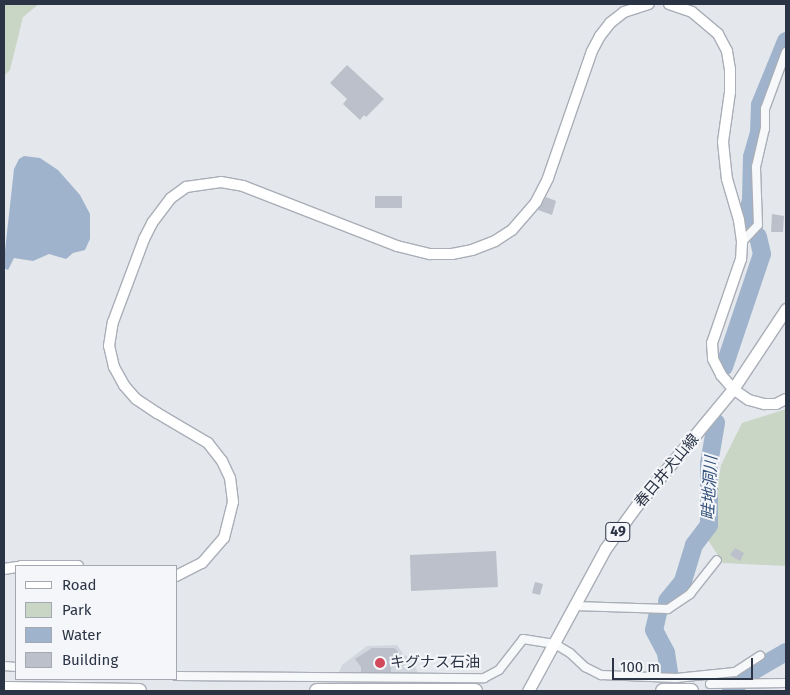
<!DOCTYPE html>
<meta charset="utf-8">
<style>
body{margin:0}
#map{position:relative;width:790px;height:695px;overflow:hidden;background:#e4e7ec;font-family:"Fira Sans","Noto Sans JP",sans-serif}
div>[style]{position:absolute}
.built>*{inset:0;background:#d2d6de}
.green>*{inset:0;background:#c9d6c5}
.water>*{inset:0;background:#9fb4cc}
.river>*{height:18px;margin:-9px;padding:0 9px;transform-origin:9px;border-radius:9px;background:#9fb4cc}
.building>*{inset:0;background:#bbc0ca}
.roads{filter:drop-shadow(1px 0 #a9aeb7) drop-shadow(-1px 0 #a9aeb7) drop-shadow(0 1px #a9aeb7) drop-shadow(0 -1px #a9aeb7)}
.street>*{height:8px;margin:-4px;padding:0 4px;transform-origin:4px;border-radius:4px;background:#f7f8fa}
.secondary>*{height:10px;margin:-5px;padding:0 5px;transform-origin:5px;border-radius:5px;background:#fff}
.primary>*{height:11px;margin:-5.5px;padding:0 5.5px;transform-origin:5.5px;border-radius:5.5px;background:#fff}
.highway>*{height:14px;margin:-7px;padding:0 7px;transform-origin:7px;border-radius:7px;background:#fff}
.dots>*{width:14px;height:14px;translate:-50% -50%;box-sizing:border-box;border:2px solid #f4f6f9;border-radius:50%}
span{translate:-50% -50%;white-space:nowrap;text-align:center;line-height:1.15;-webkit-text-stroke:4px #f4f6f9;paint-order:stroke}
.shield-label span{padding:1px 4px;background:#f4f6f9;border:1px solid;border-radius:4px;-webkit-text-stroke-width:0}
.shield-label{font-size:14px;color:#2b3445;font-weight:700}
.street-label{font-size:15px;color:#2b3445}
.poi-label{font-size:15px;color:#2b3445}
.left{translate:0 -50%;text-align:left}
.water-label{font-size:16px;color:#34527a;font-style:italic}
.frame{position:absolute;inset:0;border:5px solid #2b3445;pointer-events:none}
.legend{position:absolute;left:15px;top:565px;width:162px;height:115px;box-sizing:border-box;background:#f4f6f9;border:1px solid #a4a8b1;margin:0;padding:6px 9px;list-style:none;font-size:15px;color:#2b3445}
.legend li{display:flex;align-items:center;gap:10px;height:25px}
.legend b{width:25px;border:1px solid #a4a8b1}
.scale{position:absolute;left:612px;top:658px;width:141px;height:22px;box-sizing:border-box;border:2px solid #2b3445;border-top:0;padding-left:6px;font-size:15px;line-height:18px;white-space:nowrap;color:#2b3445;-webkit-text-stroke:4px #f4f6f9;paint-order:stroke}
</style>
<div id="map">
<div class="built">
<i style="clip-path:polygon(397px 645px,404px 655px,413px 660px,419px 676px,337px 677px,342px 665px,367px 646px)"></i>
</div>
<div class="green">
<i style="clip-path:polygon(4px 4px,39px 4px,23px 17px,10px 70px,4px 76px)"></i>
<i style="clip-path:polygon(786px 409px,786px 566px,723px 563px,708px 540px,721px 465px,742px 423px)"></i>
</div>
<div class="water">
<i style="clip-path:polygon(24px 156px,40px 158px,58px 170px,80px 195px,90px 214px,90px 239px,85px 250px,73px 253px,66px 259px,49px 254px,33px 261px,14px 258px,8px 270px,4px 268px,4px 260px,14px 169px,19px 159px)"></i>
</div>
<div class="river">
<i style="left:752px;top:221px;width:10px;rotate:-114deg"></i>
<i style="left:748px;top:212px;width:12px;rotate:-76deg"></i>
<i style="left:751px;top:200px;width:43px;rotate:-88.7deg"></i>
<i style="left:752px;top:157px;width:25px;rotate:-74deg"></i>
<i style="left:759px;top:133px;width:28px;rotate:-88deg"></i>
<i style="left:760px;top:105px;width:69px;rotate:-67.9deg"></i>
<i style="left:724px;top:367px;width:119px;rotate:-71.4deg"></i>
<i style="left:762px;top:254px;width:18px;rotate:-103deg"></i>
<i style="left:667px;top:601px;width:26px;rotate:-51deg"></i>
<i style="left:683px;top:581px;width:38px;rotate:-73deg"></i>
<i style="left:694px;top:545px;width:25px;rotate:-53deg"></i>
<i style="left:709px;top:525px;width:61px;rotate:-90deg"></i>
<i style="left:709px;top:464px;width:42px;rotate:-80.3deg"></i>
<i style="left:658px;top:613px;width:17px;rotate:103deg"></i>
<i style="left:654px;top:630px;width:26px;rotate:62deg"></i>
<i style="left:666px;top:653px;width:20px;rotate:81deg"></i>
<i style="left:731px;top:691px;width:24px;rotate:-45deg"></i>
<i style="left:748px;top:674px;width:44px;rotate:-30.1deg"></i>
</div>
<div class="building">
<i style="clip-path:polygon(347px 65px,384px 99px,366px 117px,364px 115px,360px 120px,343px 104px,347px 99px,330px 83px)"></i>
<i style="clip-path:polygon(375px 196px,402px 196px,402px 208px,375px 208px)"></i>
<i style="clip-path:polygon(546px 197px,556px 201px,552px 215px,538px 210px)"></i>
<i style="clip-path:polygon(772px 214px,784px 216px,783px 232px,771px 232px)"></i>
<i style="clip-path:polygon(735px 548px,744px 553px,740px 561px,730px 555px)"></i>
<i style="clip-path:polygon(496px 551px,498px 587px,411px 591px,410px 555px)"></i>
<i style="clip-path:polygon(535px 582px,543px 584px,540px 595px,532px 593px)"></i>
<i style="clip-path:polygon(372px 648px,394px 648px,397px 650px,400px 658px,391px 658px,391px 672px,361px 672px,361px 667px,355px 659px)"></i>
</div>
<div class="roads">
<div class="street">
<i style="left:742px;top:242px;width:23px;rotate:-47deg"></i>
<i style="left:758px;top:225px;width:58px;rotate:-92deg"></i>
<i style="left:756px;top:167px;width:39px;rotate:-77deg"></i>
<i style="left:765px;top:129px;width:20px;rotate:-90deg"></i>
<i style="left:765px;top:109px;width:61px;rotate:-69.8deg"></i>
<i style="left:574px;top:606px;width:94px;rotate:1.8deg"></i>
<i style="left:668px;top:609px;width:27px;rotate:-34deg"></i>
<i style="left:690px;top:594px;width:43px;rotate:-51.5deg"></i>
<i style="left:4px;top:666px;width:12px;rotate:5deg"></i>
<i style="left:176px;top:676px;width:308px;rotate:0.4deg"></i>
<i style="left:484px;top:678px;width:17px;rotate:-28deg"></i>
<i style="left:499px;top:670px;width:39px;rotate:-52deg"></i>
<i style="left:523px;top:639px;width:32px;rotate:9deg"></i>
<i style="left:555px;top:644px;width:17px;rotate:31deg"></i>
<i style="left:570px;top:653px;width:21px;rotate:43deg"></i>
<i style="left:585px;top:667px;width:18px;rotate:27deg"></i>
<i style="left:601px;top:675px;width:75px;rotate:2.3deg"></i>
<i style="left:676px;top:678px;width:59px;rotate:-5.8deg"></i>
<i style="left:735px;top:672px;width:30px;rotate:-33deg"></i>
<i style="left:710px;top:684px;width:76px;rotate:-0.8deg"></i>
</div>
<div class="secondary">
<i style="left:669px;top:4px;width:24px;rotate:19deg"></i>
<i style="left:692px;top:12px;width:34px;rotate:40deg"></i>
<i style="left:718px;top:34px;width:19px;rotate:62deg"></i>
<i style="left:727px;top:51px;width:18px;rotate:81deg"></i>
<i style="left:730px;top:69px;width:23px;rotate:90deg"></i>
<i style="left:730px;top:92px;width:50px;rotate:98deg"></i>
<i style="left:723px;top:142px;width:37px;rotate:84deg"></i>
<i style="left:727px;top:179px;width:43px;rotate:73.7deg"></i>
<i style="left:739px;top:220px;width:22px;rotate:82deg"></i>
<i style="left:742px;top:242px;width:17px;rotate:93deg"></i>
<i style="left:741px;top:259px;width:89px;rotate:109deg"></i>
<i style="left:712px;top:343px;width:16px;rotate:86deg"></i>
<i style="left:713px;top:359px;width:18px;rotate:63deg"></i>
<i style="left:721px;top:375px;width:18px;rotate:49deg"></i>
<i style="left:733px;top:389px;width:19px;rotate:35deg"></i>
<i style="left:749px;top:400px;width:16px;rotate:15deg"></i>
<i style="left:764px;top:404px;width:12px"></i>
<i style="left:776px;top:404px;width:11px;rotate:-27deg"></i>
<i style="left:21px;top:566px;width:57px"></i>
<i style="left:4px;top:569px;width:12px;rotate:-9deg"></i>
<i style="left:176px;top:576px;width:29px;rotate:-27deg"></i>
<i style="left:202px;top:563px;width:33px;rotate:-49deg"></i>
<i style="left:224px;top:538px;width:37px;rotate:-76deg"></i>
<i style="left:233px;top:502px;width:24px;rotate:-97deg"></i>
<i style="left:230px;top:478px;width:19px;rotate:-115deg"></i>
<i style="left:222px;top:461px;width:23px;rotate:-128deg"></i>
<i style="left:208px;top:443px;width:59px;rotate:-149.5deg"></i>
<i style="left:157px;top:413px;width:25px;rotate:-146deg"></i>
<i style="left:136px;top:399px;width:18px;rotate:-131deg"></i>
<i style="left:124px;top:385px;width:21px;rotate:-119deg"></i>
<i style="left:114px;top:367px;width:22px;rotate:-103deg"></i>
<i style="left:109px;top:346px;width:24px;rotate:-81deg"></i>
<i style="left:113px;top:322px;width:89px;rotate:-69.5deg"></i>
<i style="left:144px;top:239px;width:18px;rotate:-63deg"></i>
<i style="left:152px;top:223px;width:31px;rotate:-53deg"></i>
<i style="left:171px;top:198px;width:19px;rotate:-36deg"></i>
<i style="left:186px;top:187px;width:35px;rotate:-8deg"></i>
<i style="left:221px;top:182px;width:22px;rotate:10deg"></i>
<i style="left:243px;top:186px;width:165px;rotate:21.3deg"></i>
<i style="left:397px;top:246px;width:34px;rotate:14deg"></i>
<i style="left:430px;top:254px;width:22px"></i>
<i style="left:452px;top:254px;width:20px;rotate:-11deg"></i>
<i style="left:472px;top:250px;width:25px;rotate:-21deg"></i>
<i style="left:495px;top:241px;width:20px;rotate:-33deg"></i>
<i style="left:512px;top:230px;width:37px;rotate:-49deg"></i>
<i style="left:536px;top:202px;width:27px;rotate:-63deg"></i>
<i style="left:548px;top:178px;width:134px;rotate:-70.9deg"></i>
<i style="left:592px;top:51px;width:17px;rotate:-62deg"></i>
<i style="left:600px;top:36px;width:16px;rotate:-52deg"></i>
<i style="left:610px;top:23px;width:18px;rotate:-38deg"></i>
<i style="left:624px;top:12px;width:26px;rotate:-18deg"></i>
</div>
<div class="primary">
<i style="left:528px;top:691px;width:162px;rotate:-61.5deg"></i>
<i style="left:605px;top:549px;width:54px;rotate:-54deg"></i>
<i style="left:637px;top:505px;width:151px;rotate:-50.4deg"></i>
<i style="left:733px;top:389px;width:96px;rotate:-56.5deg"></i>
</div>
<div class="highway">
<i style="left:4px;top:689px;width:135px;rotate:0.8deg"></i>
<i style="left:317px;top:691px;width:158px"></i>
<i style="left:663px;top:691px;width:28px"></i>
</div>
</div>
<div class="dots">
<i style="left:380px;top:663px;background:#d1495b"></i>
</div>
<div class="shield-label">
<span style="left:618px;top:532px">49</span>
</div>
<div class="street-label">
<span style="left:667px;top:471px;rotate:-50deg">春日井犬山線</span>
</div>
<div class="poi-label">
<span class="left" style="left:390px;top:663px">キグナス石油</span>
</div>
<div class="water-label">
<span style="left:710px;top:488px;rotate:-87deg">畦地洞川</span>
</div>
<div class="frame"></div>
<ul class="legend">
<li><b style="height:6px;background:#fff"></b>Road</li>
<li><b style="height:14px;background:#c9d6c5"></b>Park</li>
<li><b style="height:14px;background:#9fb4cc"></b>Water</li>
<li><b style="height:14px;background:#bbc0ca"></b>Building</li>
</ul>
<div class="scale">100 m</div>
</div>
